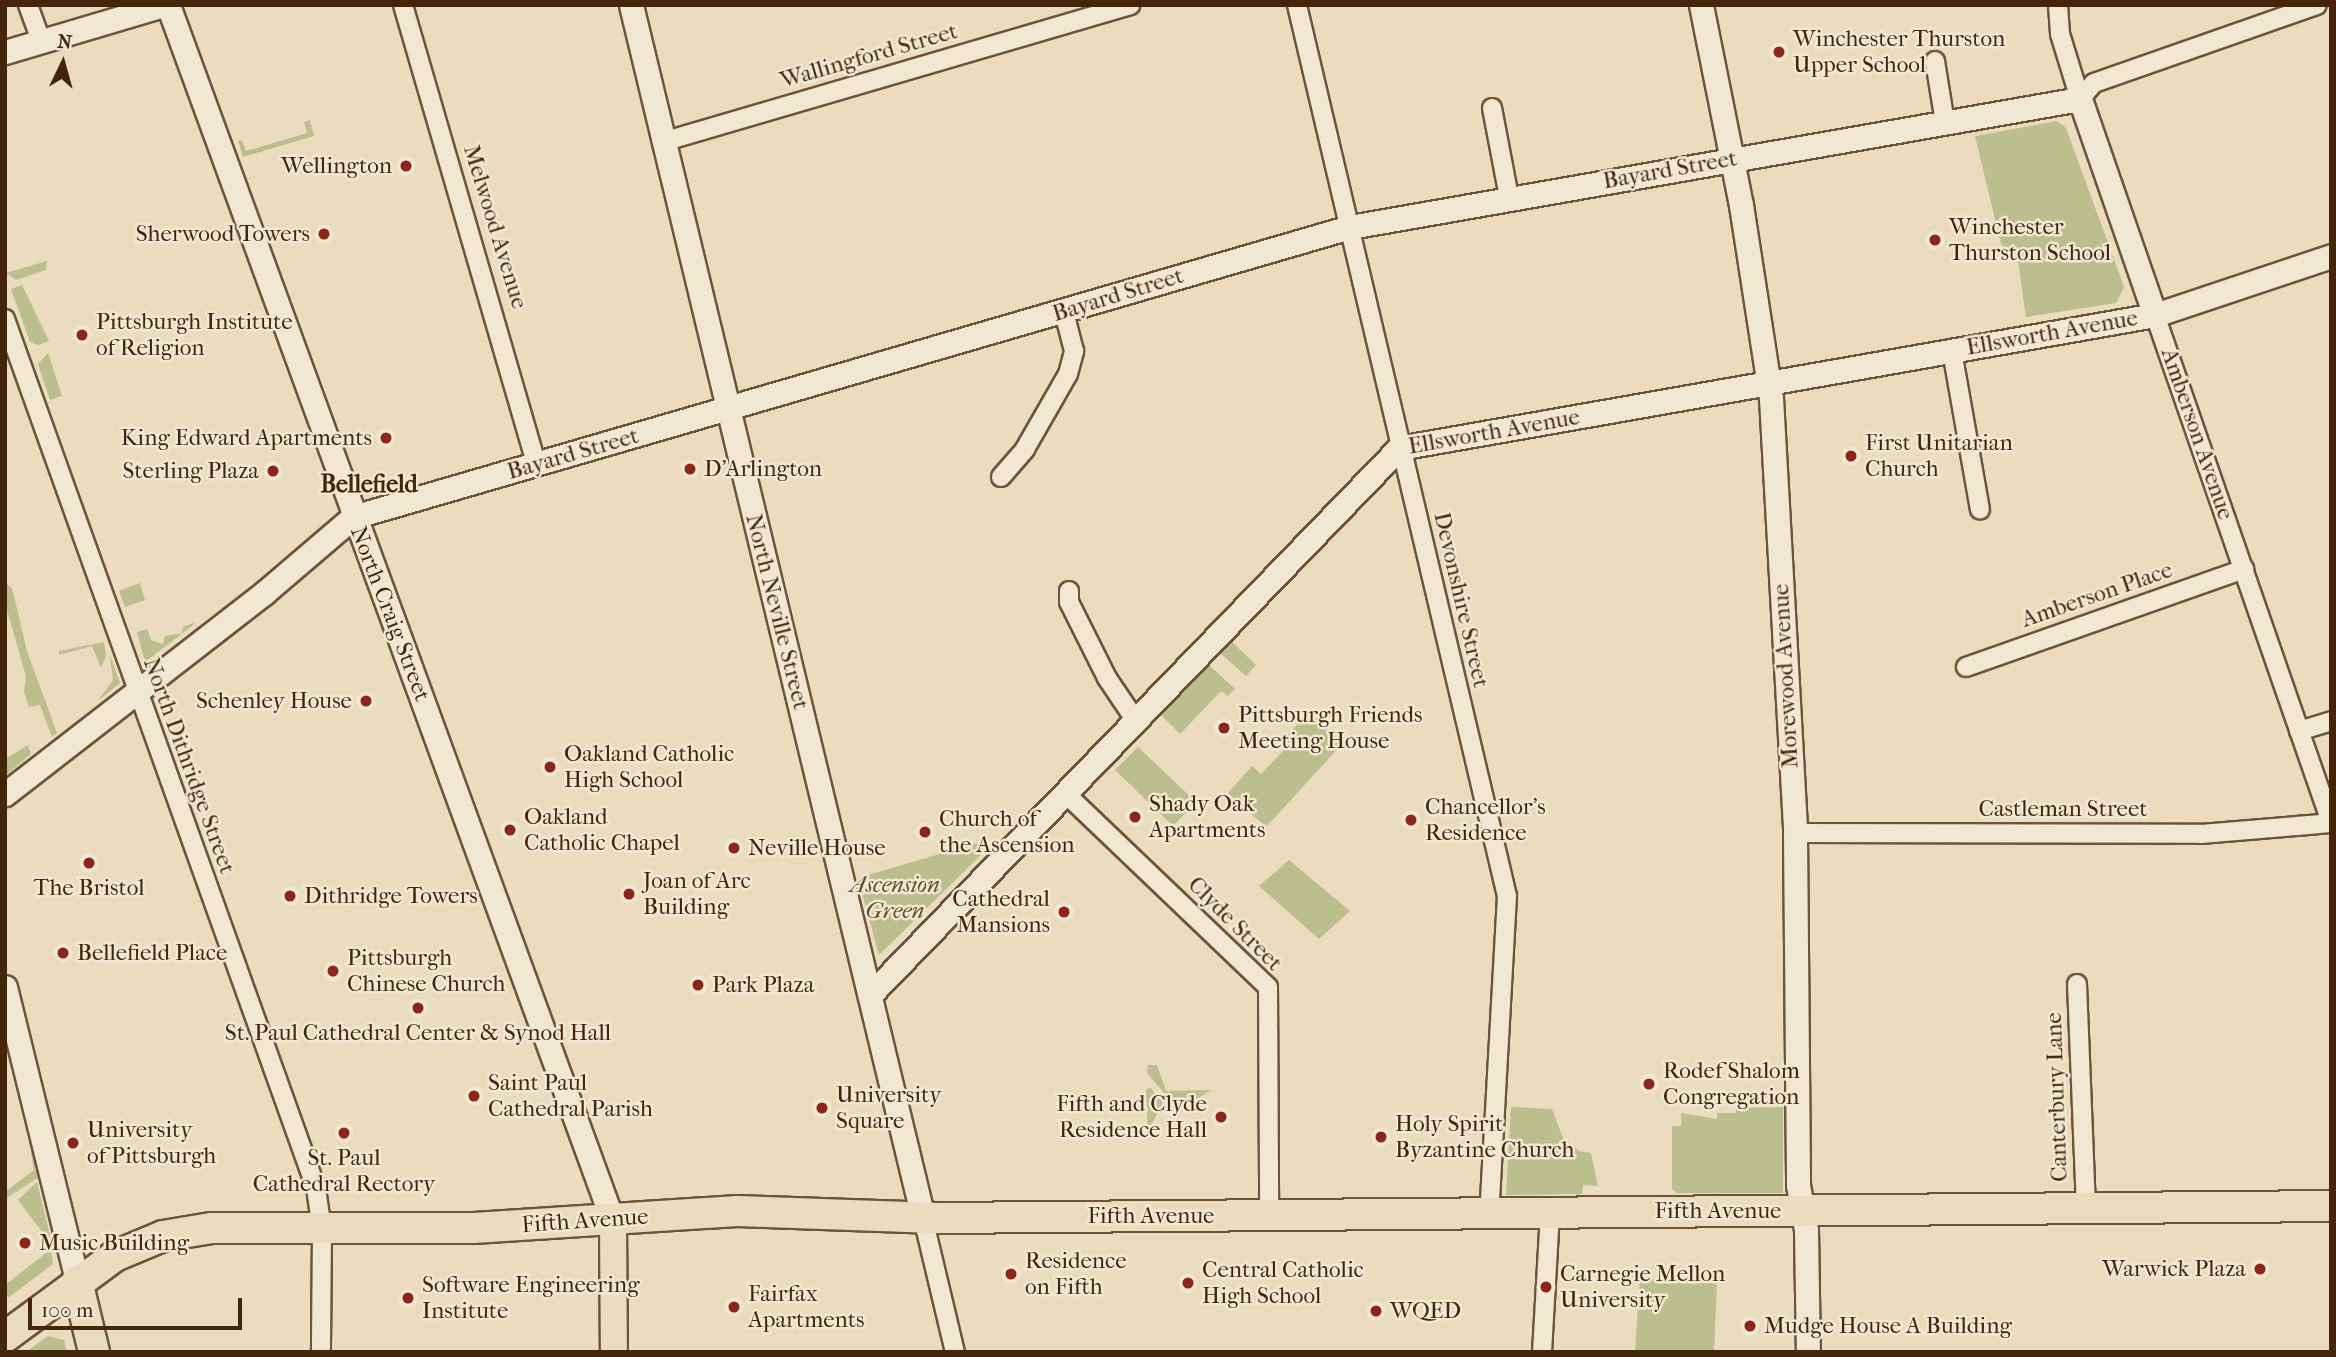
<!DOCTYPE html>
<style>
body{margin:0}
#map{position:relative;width:2336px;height:1357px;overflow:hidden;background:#eadcbd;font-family:"IM FELL French Canon",serif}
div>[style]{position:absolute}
.green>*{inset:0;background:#bbbf8e}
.roads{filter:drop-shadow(2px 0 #6d5437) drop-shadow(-2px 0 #6d5437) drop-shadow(0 2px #6d5437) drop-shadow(0 -2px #6d5437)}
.street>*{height:18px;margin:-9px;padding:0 9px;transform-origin:9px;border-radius:9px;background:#f1e8d4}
.secondary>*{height:23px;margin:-11.5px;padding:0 11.5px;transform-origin:11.5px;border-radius:11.5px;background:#f1e8d4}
.primary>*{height:26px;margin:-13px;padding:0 13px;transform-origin:13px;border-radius:13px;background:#eadcbd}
.highway>*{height:30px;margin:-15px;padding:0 15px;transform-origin:15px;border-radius:15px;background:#eadcbd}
.dots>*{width:19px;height:19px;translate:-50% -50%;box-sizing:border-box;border:4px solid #f1e8d4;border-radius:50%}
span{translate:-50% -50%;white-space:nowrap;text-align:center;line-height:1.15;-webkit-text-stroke:5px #f1e8d4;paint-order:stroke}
.poi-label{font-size:23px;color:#43260a}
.left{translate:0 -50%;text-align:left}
.right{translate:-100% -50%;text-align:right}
.street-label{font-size:23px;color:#43260a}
.park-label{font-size:23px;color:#614c2b;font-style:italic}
.neighbourhood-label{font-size:24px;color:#43260a;font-weight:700}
.frame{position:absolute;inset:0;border:7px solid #43260a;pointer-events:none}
.north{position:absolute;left:28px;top:28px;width:70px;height:70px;-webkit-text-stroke:5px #f1e8d4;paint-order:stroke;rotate:5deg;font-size:19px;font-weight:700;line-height:28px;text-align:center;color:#43260a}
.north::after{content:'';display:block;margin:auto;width:24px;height:32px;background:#43260a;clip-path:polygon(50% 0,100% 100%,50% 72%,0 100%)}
.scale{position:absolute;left:28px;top:1298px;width:214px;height:32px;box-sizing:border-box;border:4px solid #43260a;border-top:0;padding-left:9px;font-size:21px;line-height:24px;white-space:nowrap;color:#43260a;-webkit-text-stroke:5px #f1e8d4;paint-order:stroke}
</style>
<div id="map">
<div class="green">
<i style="clip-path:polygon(310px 120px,314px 136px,243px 157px,238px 141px,242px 140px,246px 151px,307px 133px,304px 122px)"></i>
<i style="clip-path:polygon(2057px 121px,2066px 128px,2124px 287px,2116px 303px,2026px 317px,2018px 261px,2001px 244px,1975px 136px)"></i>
<i style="clip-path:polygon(47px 261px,46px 270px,16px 280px,6px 273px)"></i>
<i style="clip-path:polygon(22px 285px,49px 341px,39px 345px,30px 342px,11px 289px)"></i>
<i style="clip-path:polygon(48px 353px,62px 396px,50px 400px,38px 364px)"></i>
<i style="clip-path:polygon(5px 583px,12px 588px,27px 651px,57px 733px,52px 737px,40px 705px,29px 707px,24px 692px,26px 676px,5px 603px)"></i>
<i style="clip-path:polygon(140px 583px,145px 600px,125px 607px,119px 591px)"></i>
<i style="clip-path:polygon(195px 622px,192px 626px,145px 662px,137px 632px,147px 629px,151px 640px,163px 644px,165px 636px,182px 633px,183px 627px)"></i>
<i style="clip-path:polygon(1230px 640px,1256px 665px,1246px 676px,1219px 652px)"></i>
<i style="clip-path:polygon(104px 642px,106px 656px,101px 668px,92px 646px,59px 655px,59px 651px)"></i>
<i style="clip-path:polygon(110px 655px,120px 683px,98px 701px,113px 680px)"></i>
<i style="clip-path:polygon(1208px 664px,1235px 689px,1228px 696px,1221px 691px,1180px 734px,1161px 715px)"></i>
<i style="clip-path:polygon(1309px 712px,1343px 743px,1266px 827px,1228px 793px,1252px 766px,1261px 774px,1284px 750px,1279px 744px)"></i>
<i style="clip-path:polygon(28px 745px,31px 754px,5px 776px,5px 759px)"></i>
<i style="clip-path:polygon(1138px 747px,1196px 802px,1173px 826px,1115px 770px)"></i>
<i style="clip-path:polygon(977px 843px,981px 855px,879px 955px,858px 878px)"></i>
<i style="clip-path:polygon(1289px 860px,1350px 911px,1319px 939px,1259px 886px)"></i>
<i style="clip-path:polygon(1148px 1065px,1157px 1065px,1166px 1091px,1211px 1090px,1183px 1108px,1176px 1107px,1147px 1073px)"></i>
<i style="clip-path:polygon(1150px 1087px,1163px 1103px,1148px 1131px,1146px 1090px)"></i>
<i style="clip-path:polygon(1511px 1107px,1552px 1109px,1563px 1138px,1579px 1151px,1591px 1153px,1598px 1186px,1583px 1185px,1582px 1194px,1506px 1195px)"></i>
<i style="clip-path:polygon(1783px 1107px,1783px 1193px,1677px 1193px,1672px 1189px,1672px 1126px,1681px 1126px,1681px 1113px,1717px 1119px,1717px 1113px,1736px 1113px,1736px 1108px)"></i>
<i style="clip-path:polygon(28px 1135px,38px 1178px,5px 1199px,5px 1192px,34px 1170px)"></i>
<i style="clip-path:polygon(37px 1182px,50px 1235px,49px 1241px,18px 1200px)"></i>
<i style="clip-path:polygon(51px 1249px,53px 1264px,8px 1298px,5px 1285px)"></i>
<i style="clip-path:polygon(1640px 1278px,1717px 1283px,1714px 1352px,1635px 1352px)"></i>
<i style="clip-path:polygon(48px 1336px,64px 1340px,67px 1352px,26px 1352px)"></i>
</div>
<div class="roads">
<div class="street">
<i style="left:28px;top:5px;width:38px;rotate:70deg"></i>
<i style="left:403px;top:5px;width:478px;rotate:73.8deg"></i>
<i style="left:1297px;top:5px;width:915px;rotate:76.74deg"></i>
<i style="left:1507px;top:896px;width:318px;rotate:93.2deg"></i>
<i style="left:2058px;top:5px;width:29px;rotate:86deg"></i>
<i style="left:2060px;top:34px;width:68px;rotate:72.9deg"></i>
<i style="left:1935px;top:61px;width:63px;rotate:80.8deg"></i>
<i style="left:2080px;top:99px;width:21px;rotate:-49deg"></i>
<i style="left:2094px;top:83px;width:236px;rotate:-19.3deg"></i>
<i style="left:1492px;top:108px;width:91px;rotate:79.2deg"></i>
<i style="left:662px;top:142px;width:488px;rotate:-16.3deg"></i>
<i style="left:2155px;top:315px;width:537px;rotate:70.86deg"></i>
<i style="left:5px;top:319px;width:923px;rotate:70.31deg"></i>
<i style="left:316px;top:1188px;width:42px;rotate:81.9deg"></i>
<i style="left:322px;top:1230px;width:122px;rotate:90.5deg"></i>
<i style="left:1952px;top:351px;width:161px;rotate:80deg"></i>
<i style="left:1001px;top:477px;width:37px;rotate:-49deg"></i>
<i style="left:1025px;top:449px;width:86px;rotate:-60.2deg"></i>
<i style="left:1068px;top:374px;width:24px;rotate:-75deg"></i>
<i style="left:1074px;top:351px;width:40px;rotate:-104.4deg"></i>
<i style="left:1069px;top:591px;width:11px;rotate:90deg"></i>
<i style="left:1069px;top:602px;width:85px;rotate:63.4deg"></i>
<i style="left:1107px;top:678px;width:52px;rotate:56deg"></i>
<i style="left:1966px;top:667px;width:295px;rotate:-19.4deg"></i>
<i style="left:2299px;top:731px;width:34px;rotate:-17deg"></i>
<i style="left:1066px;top:794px;width:279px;rotate:43.7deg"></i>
<i style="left:1268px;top:987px;width:228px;rotate:89.7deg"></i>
<i style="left:1795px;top:833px;width:406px;rotate:0.1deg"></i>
<i style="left:2201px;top:834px;width:130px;rotate:-4.8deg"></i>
<i style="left:2077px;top:984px;width:224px;rotate:87.7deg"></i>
<i style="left:923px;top:1218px;width:138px;rotate:76.6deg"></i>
<i style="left:1542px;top:1352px;width:140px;rotate:-86.7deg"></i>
</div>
<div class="secondary">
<i style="left:168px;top:5px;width:1296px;rotate:69.91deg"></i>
<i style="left:631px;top:5px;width:1248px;rotate:76.46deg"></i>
<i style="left:1701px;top:5px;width:204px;rotate:78.7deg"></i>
<i style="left:1741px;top:205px;width:195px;rotate:81.2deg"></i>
<i style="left:1771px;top:398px;width:436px;rotate:86.8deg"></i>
<i style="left:1795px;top:833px;width:352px;rotate:89.5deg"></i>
<i style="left:1798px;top:1185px;width:46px;rotate:79.9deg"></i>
<i style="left:1806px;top:1230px;width:122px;rotate:89.1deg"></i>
<i style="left:5px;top:52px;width:166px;rotate:-16.5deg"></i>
<i style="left:5px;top:794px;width:328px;rotate:-37.8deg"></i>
<i style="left:264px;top:593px;width:117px;rotate:-40.5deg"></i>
<i style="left:353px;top:517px;width:1038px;rotate:-16.22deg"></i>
<i style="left:1350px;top:227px;width:741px;rotate:-9.95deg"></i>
<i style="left:2080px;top:99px;width:229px;rotate:70.9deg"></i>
<i style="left:5px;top:987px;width:303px;rotate:76.2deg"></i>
<i style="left:870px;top:995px;width:761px;rotate:-45.96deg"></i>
<i style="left:1399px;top:448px;width:768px;rotate:-9.98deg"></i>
<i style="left:2155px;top:315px;width:186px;rotate:-18.5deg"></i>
</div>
<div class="primary">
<i style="left:613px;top:1222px;width:130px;rotate:89.6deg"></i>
</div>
<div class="highway">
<i style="left:77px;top:1281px;width:73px;rotate:76.5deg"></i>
<i style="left:5px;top:1337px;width:137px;rotate:-36.4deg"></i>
<i style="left:115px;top:1256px;width:52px;rotate:-22.6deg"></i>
<i style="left:163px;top:1236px;width:50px;rotate:-9.3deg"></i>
<i style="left:212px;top:1228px;width:262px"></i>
<i style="left:474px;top:1228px;width:264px;rotate:-3.7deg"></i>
<i style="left:737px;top:1211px;width:199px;rotate:2deg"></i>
<i style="left:936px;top:1218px;width:1395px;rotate:-0.49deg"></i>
</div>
</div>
<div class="dots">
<i style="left:1779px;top:52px;background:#8f2418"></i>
<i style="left:406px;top:166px;background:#8f2418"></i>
<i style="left:324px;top:234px;background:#8f2418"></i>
<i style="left:1935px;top:240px;background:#8f2418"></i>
<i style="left:82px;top:335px;background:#8f2418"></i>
<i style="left:386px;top:438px;background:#8f2418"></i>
<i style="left:1851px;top:456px;background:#8f2418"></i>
<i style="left:690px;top:469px;background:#8f2418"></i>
<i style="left:273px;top:471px;background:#8f2418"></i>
<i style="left:366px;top:701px;background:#8f2418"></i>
<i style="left:1224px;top:728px;background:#8f2418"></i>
<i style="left:550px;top:767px;background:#8f2418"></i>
<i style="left:1135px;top:817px;background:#8f2418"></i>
<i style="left:1411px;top:820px;background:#8f2418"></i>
<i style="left:510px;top:830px;background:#8f2418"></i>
<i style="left:925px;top:832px;background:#8f2418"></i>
<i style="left:734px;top:848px;background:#8f2418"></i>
<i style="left:89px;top:863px;background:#8f2418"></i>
<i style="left:629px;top:894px;background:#8f2418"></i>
<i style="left:290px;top:896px;background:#8f2418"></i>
<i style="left:1064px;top:912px;background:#8f2418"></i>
<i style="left:63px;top:953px;background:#8f2418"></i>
<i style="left:333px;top:971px;background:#8f2418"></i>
<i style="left:698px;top:985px;background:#8f2418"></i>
<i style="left:418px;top:1008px;background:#8f2418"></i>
<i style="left:1649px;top:1084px;background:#8f2418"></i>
<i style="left:474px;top:1096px;background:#8f2418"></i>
<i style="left:822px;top:1108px;background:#8f2418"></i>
<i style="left:1221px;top:1117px;background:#8f2418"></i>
<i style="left:344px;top:1133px;background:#8f2418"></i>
<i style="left:1381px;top:1137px;background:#8f2418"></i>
<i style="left:73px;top:1143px;background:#8f2418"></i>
<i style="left:25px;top:1243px;background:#8f2418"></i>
<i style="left:2260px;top:1269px;background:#8f2418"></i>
<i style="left:1011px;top:1274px;background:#8f2418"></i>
<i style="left:1188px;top:1283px;background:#8f2418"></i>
<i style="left:1546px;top:1287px;background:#8f2418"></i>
<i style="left:408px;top:1298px;background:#8f2418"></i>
<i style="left:734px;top:1307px;background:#8f2418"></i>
<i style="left:1376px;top:1311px;background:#8f2418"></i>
<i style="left:1750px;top:1326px;background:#8f2418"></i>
</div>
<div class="poi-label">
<span class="left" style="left:1793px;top:52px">Winchester Thurston<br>Upper School</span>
<span class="right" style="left:392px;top:166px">Wellington</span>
<span class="left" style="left:1949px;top:240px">Winchester<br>Thurston School</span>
<span class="right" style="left:310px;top:234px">Sherwood Towers</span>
<span class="left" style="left:96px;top:335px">Pittsburgh Institute<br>of Religion</span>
<span class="right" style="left:372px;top:438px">King Edward Apartments</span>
<span class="left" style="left:1865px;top:456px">First Unitarian<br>Church</span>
<span class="left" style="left:704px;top:469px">D'Arlington</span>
<span class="right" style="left:259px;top:471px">Sterling Plaza</span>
<span class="right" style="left:352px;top:701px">Schenley House</span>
<span class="left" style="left:1238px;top:728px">Pittsburgh Friends<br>Meeting House</span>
<span class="left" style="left:564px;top:767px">Oakland Catholic<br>High School</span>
<span class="left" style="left:1149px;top:817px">Shady Oak<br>Apartments</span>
<span class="left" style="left:1425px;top:820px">Chancellor's<br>Residence</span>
<span class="left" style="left:524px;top:830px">Oakland<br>Catholic Chapel</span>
<span class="left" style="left:939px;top:832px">Church of<br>the Ascension</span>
<span class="left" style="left:748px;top:848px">Neville House</span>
<span class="left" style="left:643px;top:894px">Joan of Arc<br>Building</span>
<span style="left:89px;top:888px">The Bristol</span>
<span class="left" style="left:304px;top:896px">Dithridge Towers</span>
<span class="right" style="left:1050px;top:912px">Cathedral<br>Mansions</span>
<span class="left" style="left:77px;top:953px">Bellefield Place</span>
<span class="left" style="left:347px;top:971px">Pittsburgh<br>Chinese Church</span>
<span class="left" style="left:712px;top:985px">Park Plaza</span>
<span style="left:418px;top:1033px">St. Paul Cathedral Center &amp; Synod Hall</span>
<span class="left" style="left:1663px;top:1084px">Rodef Shalom<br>Congregation</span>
<span class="left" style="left:488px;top:1096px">Saint Paul<br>Cathedral Parish</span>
<span class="left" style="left:836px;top:1108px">University<br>Square</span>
<span class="right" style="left:1207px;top:1117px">Fifth and Clyde<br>Residence Hall</span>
<span class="left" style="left:1395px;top:1137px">Holy Spirit<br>Byzantine Church</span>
<span class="left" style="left:87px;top:1143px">University<br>of Pittsburgh</span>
<span style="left:344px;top:1171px">St. Paul<br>Cathedral Rectory</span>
<span class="left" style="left:39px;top:1243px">Music Building</span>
<span class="left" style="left:1025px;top:1274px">Residence<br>on Fifth</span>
<span class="right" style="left:2246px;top:1269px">Warwick Plaza</span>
<span class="left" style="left:1202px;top:1283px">Central Catholic<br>High School</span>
<span class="left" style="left:1560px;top:1287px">Carnegie Mellon<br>University</span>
<span class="left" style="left:422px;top:1298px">Software Engineering<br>Institute</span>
<span class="left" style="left:748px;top:1307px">Fairfax<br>Apartments</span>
<span class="left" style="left:1390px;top:1311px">WQED</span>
<span class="left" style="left:1764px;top:1326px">Mudge House A Building</span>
</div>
<div class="street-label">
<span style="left:869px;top:56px;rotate:-16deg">Wallingford Street</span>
<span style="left:1670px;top:170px;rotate:-10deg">Bayard Street</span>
<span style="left:495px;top:227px;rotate:73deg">Melwood Avenue</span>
<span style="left:1118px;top:295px;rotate:-17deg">Bayard Street</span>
<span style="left:2052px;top:333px;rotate:-10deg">Ellsworth Avenue</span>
<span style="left:1494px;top:432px;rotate:-10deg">Ellsworth Avenue</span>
<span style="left:2197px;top:434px;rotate:71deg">Amberson Avenue</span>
<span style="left:573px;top:454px;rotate:-16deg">Bayard Street</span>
<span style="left:2097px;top:595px;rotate:-19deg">Amberson Place</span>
<span style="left:1461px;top:600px;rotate:77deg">Devonshire Street</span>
<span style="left:777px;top:612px;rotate:76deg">North Neville Street</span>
<span style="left:390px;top:614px;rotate:69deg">North Craig Street</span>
<span style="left:1786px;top:676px;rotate:-93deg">Morewood Avenue</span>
<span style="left:189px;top:766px;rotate:70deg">North Dithridge Street</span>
<span style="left:2063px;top:809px">Castleman Street</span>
<span style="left:1235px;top:924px;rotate:45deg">Clyde Street</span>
<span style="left:2057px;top:1097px;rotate:-92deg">Canterbury Lane</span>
<span style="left:1718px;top:1211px">Fifth Avenue</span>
<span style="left:1151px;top:1216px">Fifth Avenue</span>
<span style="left:585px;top:1221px;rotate:-4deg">Fifth Avenue</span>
</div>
<div class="park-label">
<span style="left:895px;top:898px">Ascension<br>Green</span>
</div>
<div class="neighbourhood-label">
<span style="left:369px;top:485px">Bellefield</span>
</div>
<div class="frame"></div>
<div class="north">N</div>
<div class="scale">100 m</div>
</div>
